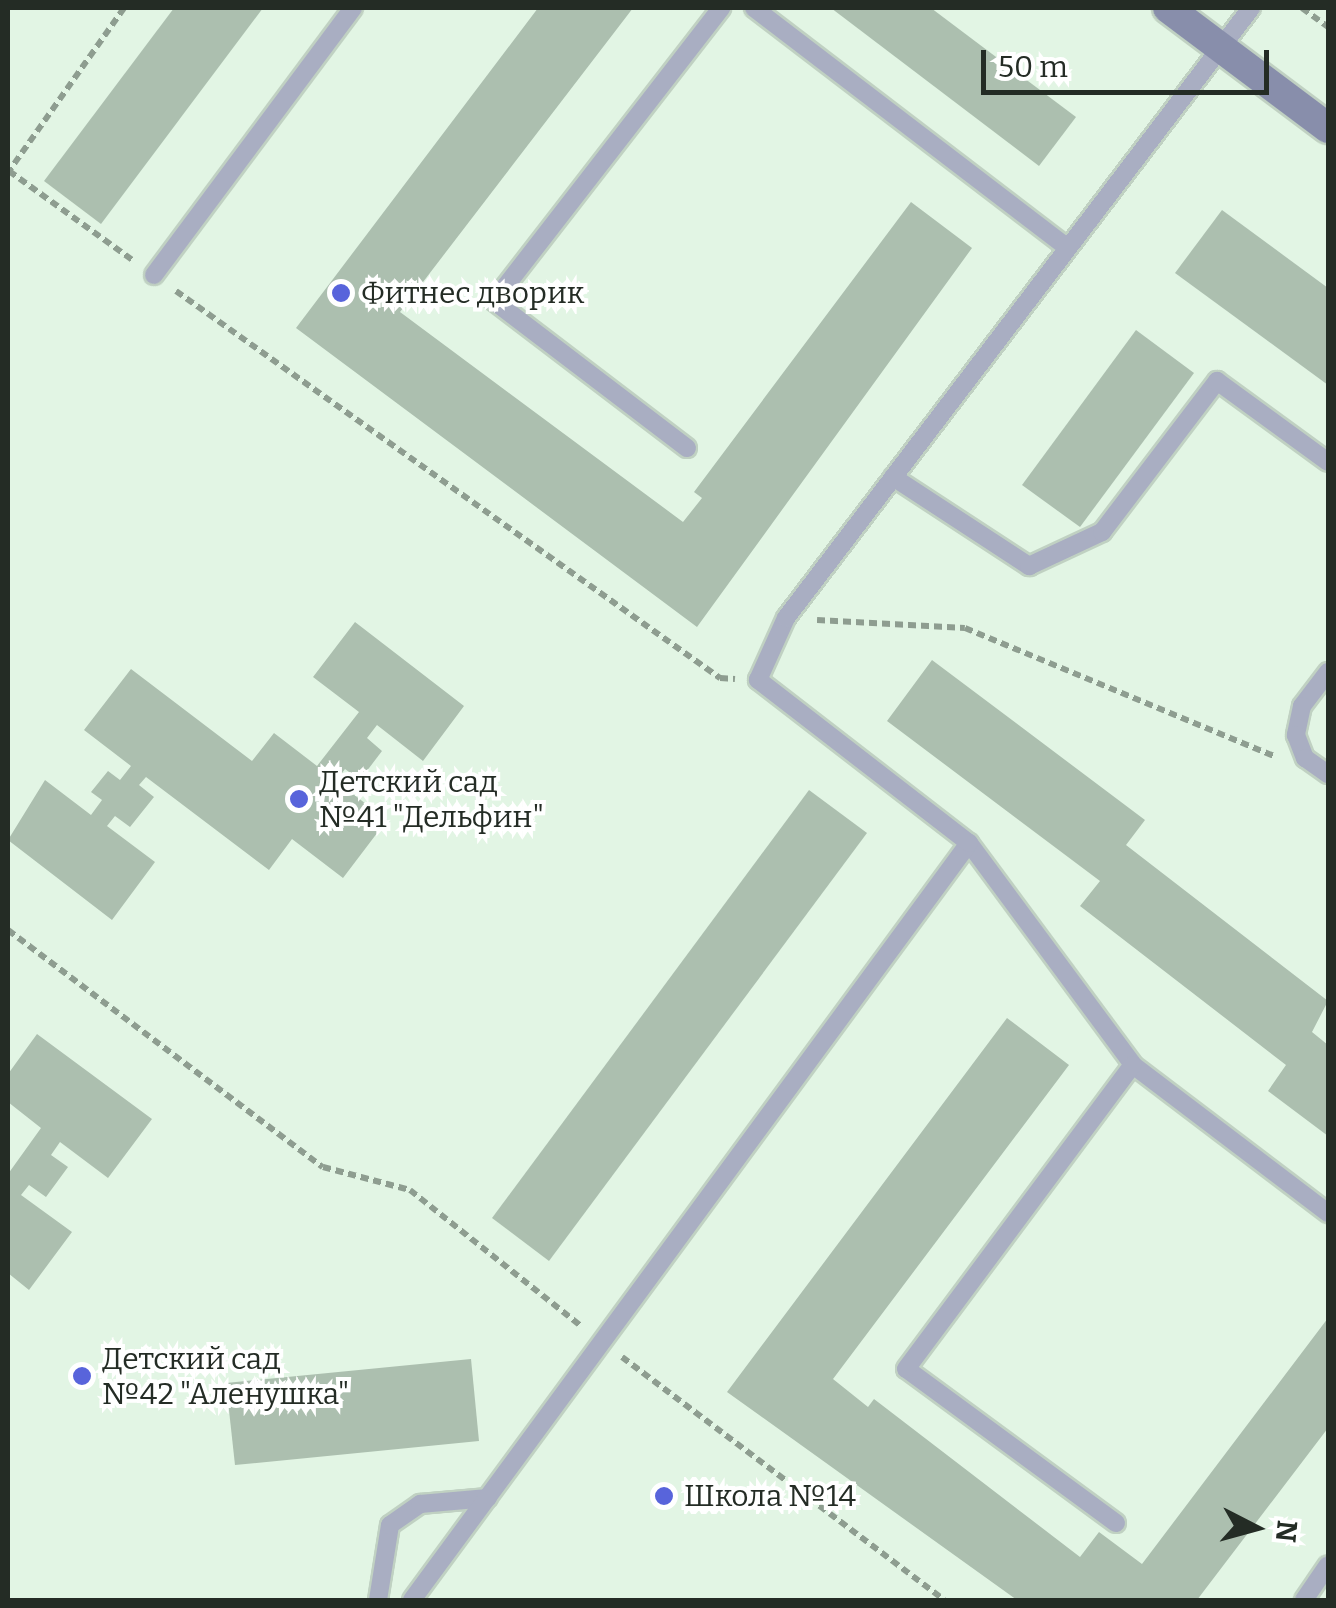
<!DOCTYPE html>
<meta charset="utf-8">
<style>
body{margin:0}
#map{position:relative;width:1336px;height:1608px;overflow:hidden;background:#e2f5e4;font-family:Bitter,serif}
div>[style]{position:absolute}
.building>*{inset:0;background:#acbfaf}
.path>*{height:6px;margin-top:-3px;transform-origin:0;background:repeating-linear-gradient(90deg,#8e9d90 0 8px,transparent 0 13px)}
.roads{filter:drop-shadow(2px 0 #c0d1c2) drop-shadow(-2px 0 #c0d1c2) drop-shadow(0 2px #c0d1c2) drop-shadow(0 -2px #c0d1c2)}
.lane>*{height:18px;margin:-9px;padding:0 9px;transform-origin:9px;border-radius:9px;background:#a9aec2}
.secondary>*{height:30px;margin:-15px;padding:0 15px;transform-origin:15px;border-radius:15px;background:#888eab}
.dots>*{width:28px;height:28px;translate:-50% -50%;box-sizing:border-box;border:5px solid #fff;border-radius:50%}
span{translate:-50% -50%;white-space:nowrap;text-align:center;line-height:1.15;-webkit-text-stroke:8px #fff;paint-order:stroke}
.poi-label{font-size:30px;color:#242c25}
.left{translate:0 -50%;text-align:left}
.frame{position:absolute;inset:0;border:10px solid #242c25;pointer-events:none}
.north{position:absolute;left:1206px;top:1478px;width:100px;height:100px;-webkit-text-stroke:8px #fff;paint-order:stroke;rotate:96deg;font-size:28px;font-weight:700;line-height:40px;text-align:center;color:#242c25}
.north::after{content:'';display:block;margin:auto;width:35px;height:45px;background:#242c25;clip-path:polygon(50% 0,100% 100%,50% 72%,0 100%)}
.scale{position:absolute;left:981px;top:50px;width:288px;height:45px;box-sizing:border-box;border:5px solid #242c25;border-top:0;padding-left:12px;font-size:30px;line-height:35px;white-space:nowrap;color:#242c25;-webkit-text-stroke:8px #fff;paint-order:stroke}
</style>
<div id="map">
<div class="building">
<i style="clip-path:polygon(174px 8px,263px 8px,101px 224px,44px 181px)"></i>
<i style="clip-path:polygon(538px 8px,633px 8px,400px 312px,683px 522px,702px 498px,694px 492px,911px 202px,972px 248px,697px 627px,296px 328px)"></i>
<i style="clip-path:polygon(831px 8px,931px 8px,1076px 117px,1039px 166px)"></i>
<i style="clip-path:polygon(1222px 210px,1328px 288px,1328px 385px,1175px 273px)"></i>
<i style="clip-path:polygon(1136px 330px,1194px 373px,1080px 527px,1022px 485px)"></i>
<i style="clip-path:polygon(355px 622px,464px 706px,423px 761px,377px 725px,367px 738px,382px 751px,360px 780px,345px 769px,336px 781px,387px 820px,343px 878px,292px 839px,269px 870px,146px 777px,139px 785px,154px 797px,130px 827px,115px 816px,107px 826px,155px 862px,112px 920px,8px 840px,45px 780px,91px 815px,102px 800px,91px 792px,108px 771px,120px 780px,131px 766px,84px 730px,131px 669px,252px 761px,274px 733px,317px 766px,359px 712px,313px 677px)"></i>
<i style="clip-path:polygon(932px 660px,1145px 820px,1126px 845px,1328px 1001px,1312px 1032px,1328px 1045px,1328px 1136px,1268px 1091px,1286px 1065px,1080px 906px,1100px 881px,887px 721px)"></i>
<i style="clip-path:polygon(809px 790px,867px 833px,549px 1261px,492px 1218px)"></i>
<i style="clip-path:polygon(1007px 1018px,1069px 1065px,833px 1379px,868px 1407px,874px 1399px,1080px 1557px,1099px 1532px,1142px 1564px,1328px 1318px,1328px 1428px,1197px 1600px,1017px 1600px,727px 1392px)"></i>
<i style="clip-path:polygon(37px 1034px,152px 1119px,108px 1178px,60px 1142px,51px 1155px,68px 1167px,46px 1197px,29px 1185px,21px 1195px,72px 1232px,29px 1290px,8px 1273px,8px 1174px,41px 1128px,8px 1102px,8px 1074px)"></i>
<i style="clip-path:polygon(471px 1359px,479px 1441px,235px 1465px,226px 1383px)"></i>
</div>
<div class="path">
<i style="left:124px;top:8px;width:199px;rotate:125.2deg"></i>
<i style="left:9px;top:171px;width:154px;rotate:35.8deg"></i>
<i style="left:1302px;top:8px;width:32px;rotate:36deg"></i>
<i style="left:176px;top:291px;width:668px;rotate:35.43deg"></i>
<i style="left:720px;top:678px;width:15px;rotate:4deg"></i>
<i style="left:817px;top:620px;width:148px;rotate:3.1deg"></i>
<i style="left:965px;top:628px;width:334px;rotate:22.5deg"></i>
<i style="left:8px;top:930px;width:394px;rotate:37deg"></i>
<i style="left:323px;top:1167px;width:90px;rotate:14.8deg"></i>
<i style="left:410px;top:1190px;width:217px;rotate:38.5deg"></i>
<i style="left:622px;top:1357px;width:403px;rotate:37deg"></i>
</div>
<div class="roads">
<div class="lane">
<i style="left:754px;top:8px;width:392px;rotate:37.4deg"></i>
<i style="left:154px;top:275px;width:333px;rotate:-53.3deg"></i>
<i style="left:687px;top:448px;width:243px;rotate:-142.7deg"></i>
<i style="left:494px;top:301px;width:371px;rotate:-52.2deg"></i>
<i style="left:893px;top:477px;width:163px;rotate:33.2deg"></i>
<i style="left:1029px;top:566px;width:81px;rotate:-25deg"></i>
<i style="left:1102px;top:532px;width:190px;rotate:-52.7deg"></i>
<i style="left:1217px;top:381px;width:137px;rotate:36.1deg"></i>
<i style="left:1328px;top:672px;width:43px;rotate:127.4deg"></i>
<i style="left:1302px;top:706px;width:30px;rotate:102deg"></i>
<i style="left:1296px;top:735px;width:25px;rotate:69deg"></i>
<i style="left:1305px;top:758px;width:28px;rotate:35deg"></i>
<i style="left:969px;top:843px;width:276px;rotate:53.5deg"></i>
<i style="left:1133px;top:1065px;width:245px;rotate:37.2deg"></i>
<i style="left:1116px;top:1523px;width:260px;rotate:-143.7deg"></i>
<i style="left:906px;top:1369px;width:379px;rotate:-53.3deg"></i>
<i style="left:378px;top:1600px;width:76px;rotate:-80.9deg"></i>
<i style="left:390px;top:1525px;width:37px;rotate:-35deg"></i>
<i style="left:420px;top:1504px;width:68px;rotate:-5deg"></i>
<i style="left:412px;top:1600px;width:940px;rotate:-53.65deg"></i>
<i style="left:969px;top:843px;width:267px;rotate:-142.3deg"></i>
<i style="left:758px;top:680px;width:68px;rotate:-65.7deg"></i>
<i style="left:786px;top:618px;width:767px;rotate:-52.68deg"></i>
<i style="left:1304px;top:1600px;width:42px;rotate:-55.6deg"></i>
</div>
<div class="secondary">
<i style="left:1168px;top:8px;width:200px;rotate:36.9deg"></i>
</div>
</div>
<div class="dots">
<i style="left:341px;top:293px;background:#5864db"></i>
<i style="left:299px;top:799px;background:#5864db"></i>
<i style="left:82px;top:1376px;background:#5864db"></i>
<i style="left:664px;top:1496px;background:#5864db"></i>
</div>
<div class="poi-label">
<span class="left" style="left:361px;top:293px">Фитнес дворик</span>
<span class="left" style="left:319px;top:799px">Детский сад<br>№41 "Дельфин"</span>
<span class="left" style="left:102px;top:1376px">Детский сад<br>№42 "Аленушка"</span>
<span class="left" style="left:684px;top:1496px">Школа №14</span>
</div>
<div class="frame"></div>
<div class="north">N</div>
<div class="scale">50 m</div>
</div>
